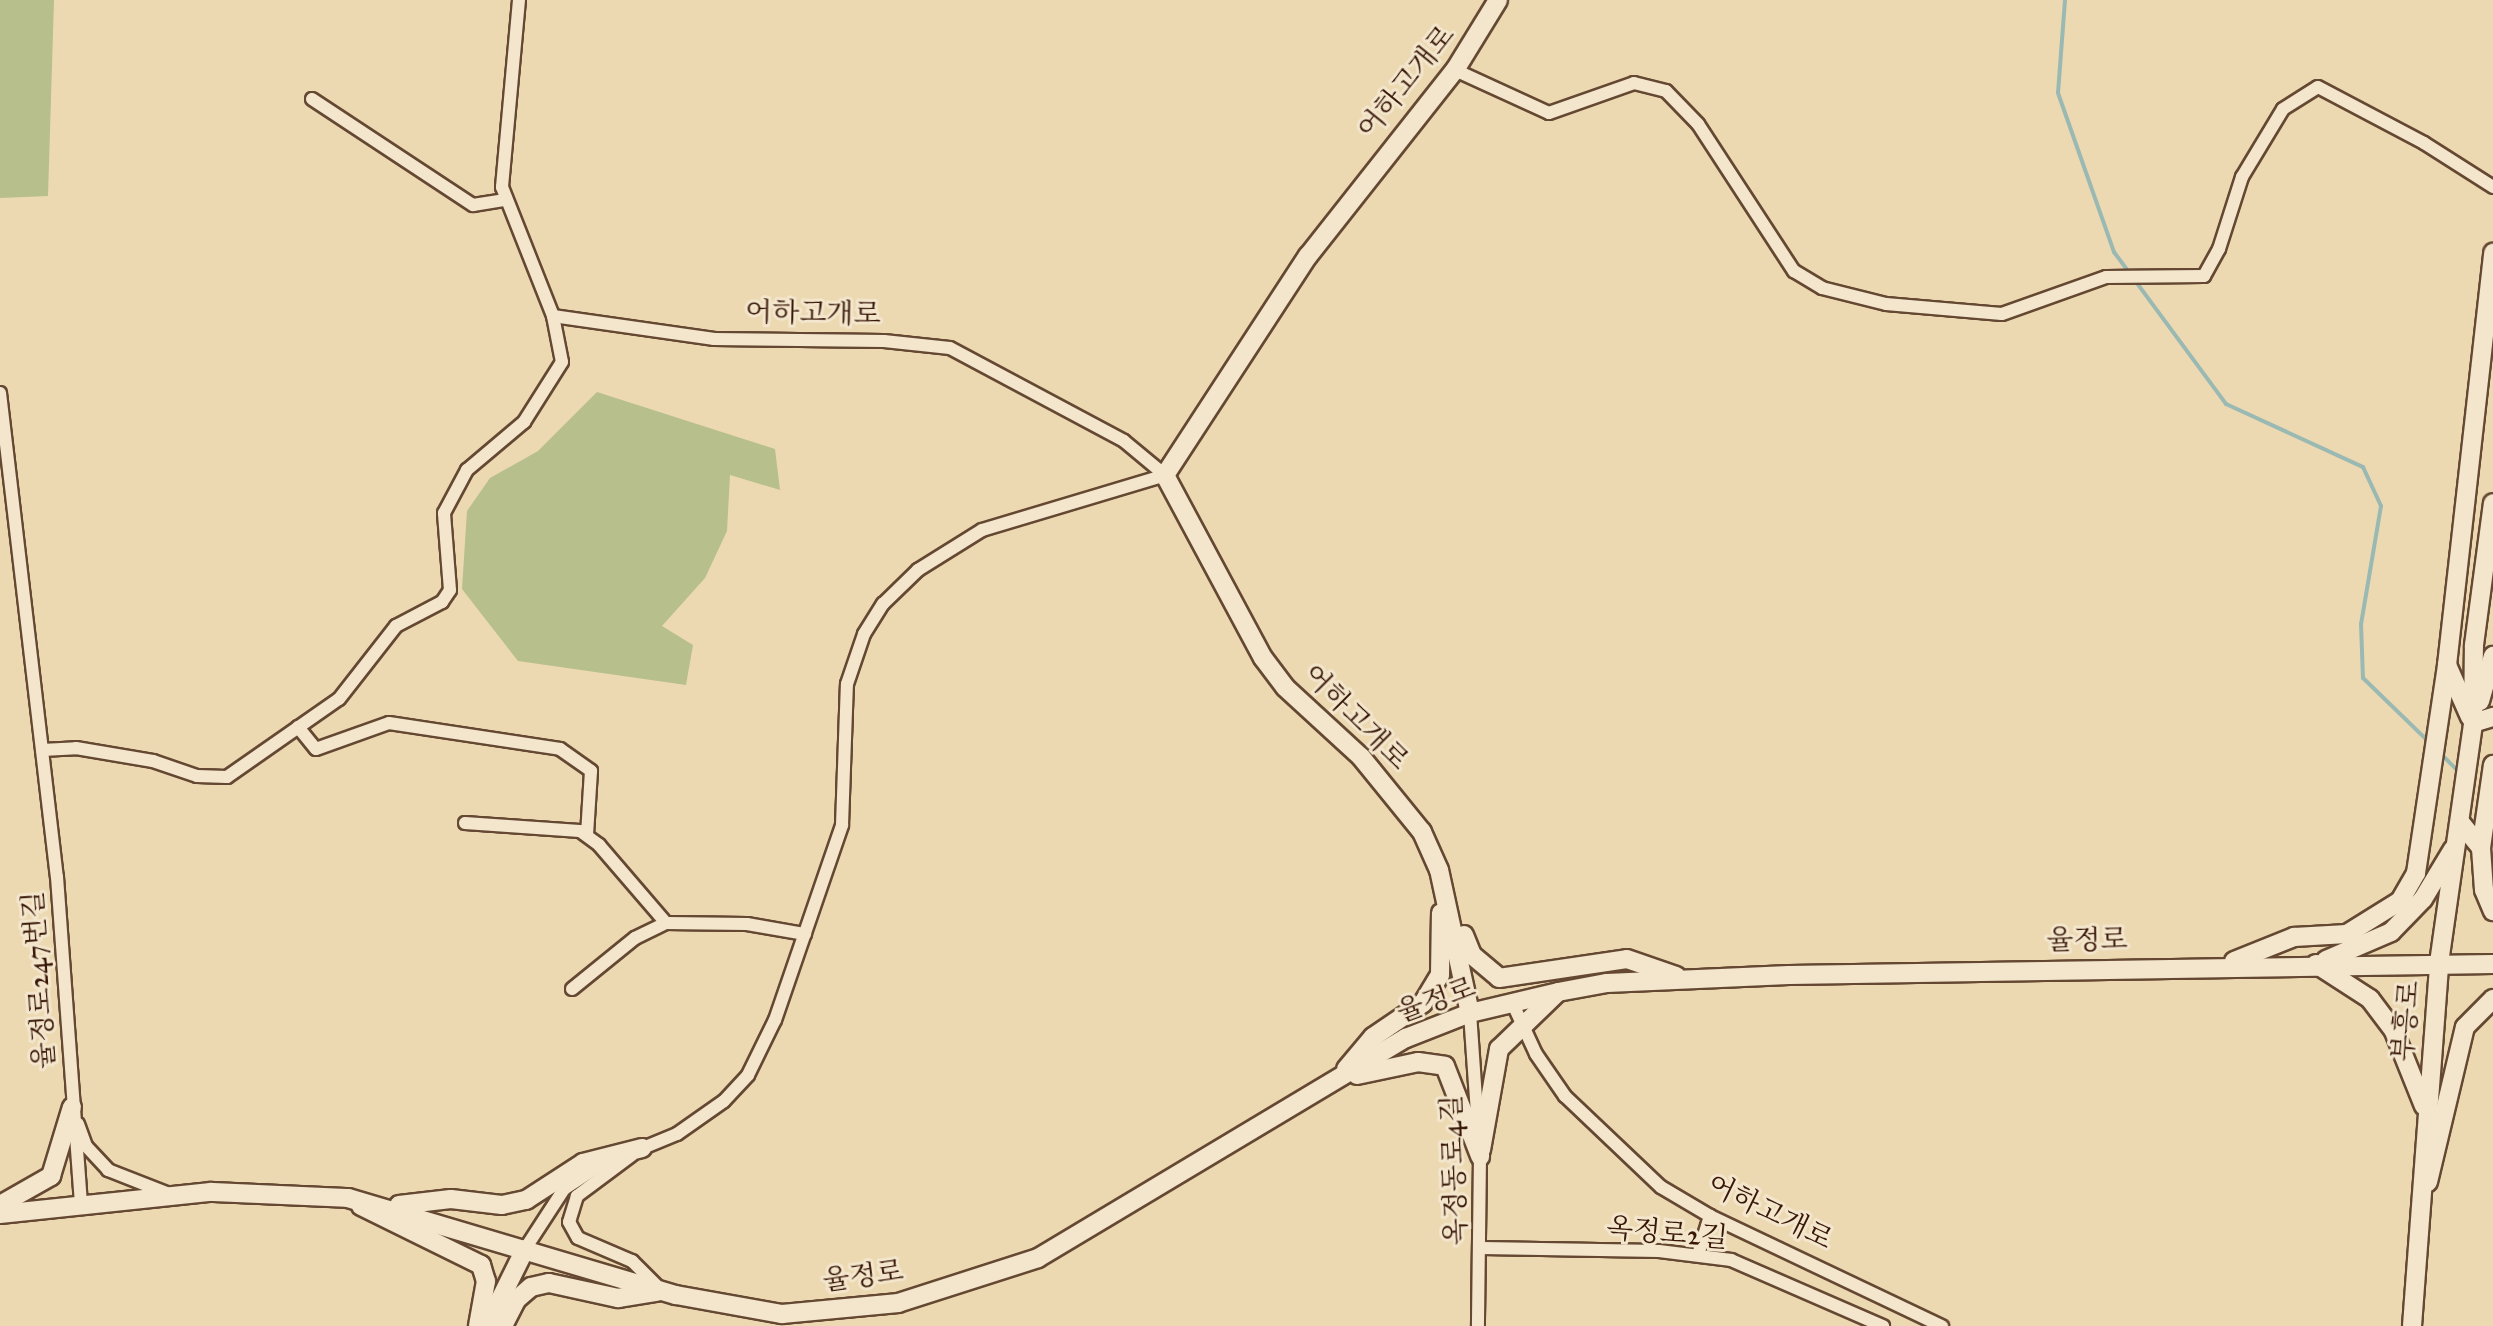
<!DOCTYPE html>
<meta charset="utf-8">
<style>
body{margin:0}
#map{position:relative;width:2493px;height:1326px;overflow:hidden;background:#ecd9b2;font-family:"IM FELL Great Primer","Noto Serif KR",serif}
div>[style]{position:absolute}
.green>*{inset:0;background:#b7bf8d}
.stream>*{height:4px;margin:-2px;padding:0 2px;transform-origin:2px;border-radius:2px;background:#9ab9b3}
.roads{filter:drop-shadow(2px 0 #654832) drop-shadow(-2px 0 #654832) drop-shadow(0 2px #654832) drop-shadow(0 -2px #654832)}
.street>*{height:12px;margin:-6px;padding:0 6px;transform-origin:6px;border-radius:6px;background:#f3e6cd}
.secondary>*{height:18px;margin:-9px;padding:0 9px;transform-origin:9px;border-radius:9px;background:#f3e6cd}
span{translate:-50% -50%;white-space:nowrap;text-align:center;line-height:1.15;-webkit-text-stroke:6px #f3e6cd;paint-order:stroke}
.street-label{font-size:28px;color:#381707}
</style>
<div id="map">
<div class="green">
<i style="clip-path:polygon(0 0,54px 0,48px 196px,0 198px)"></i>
<i style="clip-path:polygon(597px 392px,775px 449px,780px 490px,730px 475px,727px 531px,705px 578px,662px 626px,693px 645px,686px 685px,518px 661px,462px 589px,467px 511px,490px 478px,538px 451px)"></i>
</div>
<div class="stream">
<i style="left:2065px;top:0;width:93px;rotate:94.3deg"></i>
<i style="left:2058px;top:93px;width:169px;rotate:70.6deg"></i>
<i style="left:2114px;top:252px;width:189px;rotate:53.6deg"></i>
<i style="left:2226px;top:404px;width:151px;rotate:24.7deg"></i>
<i style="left:2363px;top:467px;width:43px;rotate:65.2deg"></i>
<i style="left:2381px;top:506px;width:120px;rotate:99.6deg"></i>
<i style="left:2361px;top:624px;width:54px;rotate:87.9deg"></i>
<i style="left:2363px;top:678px;width:91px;rotate:44.1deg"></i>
<i style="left:2440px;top:753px;width:27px;rotate:45deg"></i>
</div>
<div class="roads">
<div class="street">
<i style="left:519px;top:0;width:188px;rotate:95.2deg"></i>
<i style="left:502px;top:187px;width:139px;rotate:68.4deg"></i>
<i style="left:553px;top:316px;width:163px;rotate:8.1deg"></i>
<i style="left:714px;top:339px;width:170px;rotate:0.7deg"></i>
<i style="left:884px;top:341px;width:66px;rotate:6.1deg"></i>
<i style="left:950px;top:348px;width:197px;rotate:28.1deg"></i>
<i style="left:1124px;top:441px;width:53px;rotate:39.7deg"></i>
<i style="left:1455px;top:70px;width:103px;rotate:24.6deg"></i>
<i style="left:1549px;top:113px;width:90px;rotate:-19.4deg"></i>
<i style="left:1634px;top:83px;width:33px;rotate:14deg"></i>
<i style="left:1666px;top:91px;width:46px;rotate:45.9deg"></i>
<i style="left:1698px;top:124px;width:176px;rotate:56.9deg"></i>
<i style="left:1794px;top:271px;width:33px;rotate:31deg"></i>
<i style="left:1822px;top:288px;width:66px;rotate:14deg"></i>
<i style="left:1886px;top:304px;width:116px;rotate:4.9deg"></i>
<i style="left:2002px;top:314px;width:110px;rotate:-19.6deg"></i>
<i style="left:2106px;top:277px;width:98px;rotate:-0.6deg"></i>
<i style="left:2204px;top:276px;width:31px;rotate:-61deg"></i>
<i style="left:2219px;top:249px;width:76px;rotate:-72.3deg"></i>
<i style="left:2242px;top:177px;width:79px;rotate:-58.9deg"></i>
<i style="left:2283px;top:109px;width:41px;rotate:-32.2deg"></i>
<i style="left:2318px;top:87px;width:120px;rotate:27.8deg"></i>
<i style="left:2424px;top:143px;width:82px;rotate:32.5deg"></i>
<i style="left:312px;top:99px;width:193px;rotate:33.4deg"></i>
<i style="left:473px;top:205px;width:31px;rotate:-9deg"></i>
<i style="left:0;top:393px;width:487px;rotate:83.3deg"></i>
<i style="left:57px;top:877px;width:331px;rotate:85.8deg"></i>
<i style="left:298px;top:727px;width:28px;rotate:51deg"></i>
<i style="left:316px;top:749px;width:77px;rotate:-19.6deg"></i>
<i style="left:389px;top:723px;width:173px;rotate:8.6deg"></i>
<i style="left:560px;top:749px;width:38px;rotate:35deg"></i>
<i style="left:591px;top:771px;width:64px;rotate:93.6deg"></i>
<i style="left:42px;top:750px;width:34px;rotate:-3deg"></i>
<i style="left:76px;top:748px;width:78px;rotate:9.6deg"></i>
<i style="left:153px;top:761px;width:46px;rotate:18.8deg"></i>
<i style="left:197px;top:776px;width:30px;rotate:2deg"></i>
<i style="left:227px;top:777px;width:136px;rotate:-34.9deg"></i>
<i style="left:339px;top:699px;width:93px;rotate:-52deg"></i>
<i style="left:396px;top:626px;width:52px;rotate:-27.6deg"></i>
<i style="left:442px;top:602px;width:14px;rotate:-56deg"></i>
<i style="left:450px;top:590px;width:77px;rotate:-94.5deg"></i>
<i style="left:444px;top:513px;width:49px;rotate:-61.9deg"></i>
<i style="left:467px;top:470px;width:75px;rotate:-40.1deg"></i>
<i style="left:524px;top:422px;width:71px;rotate:-57.7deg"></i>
<i style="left:562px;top:362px;width:47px;rotate:-101.1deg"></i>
<i style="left:465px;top:823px;width:115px;rotate:4deg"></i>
<i style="left:580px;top:831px;width:24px;rotate:36deg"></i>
<i style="left:599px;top:845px;width:103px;rotate:49.3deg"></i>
<i style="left:572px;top:989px;width:81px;rotate:-39deg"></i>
<i style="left:635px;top:938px;width:34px;rotate:-26deg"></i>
<i style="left:666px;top:923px;width:81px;rotate:0.7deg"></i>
<i style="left:747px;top:924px;width:59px;rotate:9.8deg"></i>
<i style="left:1512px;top:1002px;width:57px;rotate:65.2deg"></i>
<i style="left:1536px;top:1054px;width:51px;rotate:55.4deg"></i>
<i style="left:1565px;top:1096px;width:132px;rotate:43.5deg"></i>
<i style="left:1661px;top:1187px;width:57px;rotate:30.6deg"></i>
<i style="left:1710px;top:1216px;width:257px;rotate:25.4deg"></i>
<i style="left:1470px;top:1013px;width:143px;rotate:86deg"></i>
<i style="left:1480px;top:1156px;width:170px;rotate:90.7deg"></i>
<i style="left:78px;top:1124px;width:23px;rotate:70deg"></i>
<i style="left:86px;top:1146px;width:33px;rotate:47deg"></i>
<i style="left:108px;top:1170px;width:66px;rotate:21.5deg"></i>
<i style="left:638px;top:1150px;width:42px;rotate:-22.3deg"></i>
<i style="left:677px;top:1134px;width:57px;rotate:-35.1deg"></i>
<i style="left:724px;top:1101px;width:35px;rotate:-47deg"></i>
<i style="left:748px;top:1075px;width:61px;rotate:-63.9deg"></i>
<i style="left:775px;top:1020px;width:206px;rotate:-71deg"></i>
<i style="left:842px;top:825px;width:141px;rotate:-88deg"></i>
<i style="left:847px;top:684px;width:53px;rotate:-71.2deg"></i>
<i style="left:864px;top:634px;width:36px;rotate:-58deg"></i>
<i style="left:883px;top:604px;width:49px;rotate:-44.2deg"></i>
<i style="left:918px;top:570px;width:75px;rotate:-32deg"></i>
<i style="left:982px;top:530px;width:191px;rotate:-16.7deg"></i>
<i style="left:632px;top:1155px;width:69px;rotate:143.3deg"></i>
<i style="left:577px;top:1196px;width:27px;rotate:107deg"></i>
<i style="left:569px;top:1222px;width:18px;rotate:61deg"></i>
<i style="left:578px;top:1238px;width:59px;rotate:23.1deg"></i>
<i style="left:632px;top:1261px;width:40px;rotate:45deg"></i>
<i style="left:1482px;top:1248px;width:177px;rotate:1deg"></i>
<i style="left:1659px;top:1251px;width:73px;rotate:7.1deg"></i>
<i style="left:1731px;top:1260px;width:166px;rotate:23.5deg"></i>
<i style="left:525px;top:1249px;width:72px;rotate:-57deg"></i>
<i style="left:564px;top:1189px;width:45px;rotate:-33.3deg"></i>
<i style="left:1698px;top:1255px;width:41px;rotate:-72.9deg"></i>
</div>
<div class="secondary">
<i style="left:2447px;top:665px;width:57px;rotate:66.1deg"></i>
<i style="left:2480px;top:701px;width:47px;rotate:-73.9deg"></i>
<i style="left:2473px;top:723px;width:21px;rotate:-17deg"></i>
<i style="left:2460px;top:822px;width:33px;rotate:51deg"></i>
<i style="left:2481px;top:848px;width:42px;rotate:85.9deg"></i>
<i style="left:2484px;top:890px;width:23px;rotate:67deg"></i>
<i style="left:2481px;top:848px;width:84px;rotate:-81.8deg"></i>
<i style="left:1464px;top:935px;width:22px;rotate:68deg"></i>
<i style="left:1472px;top:955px;width:35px;rotate:40deg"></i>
<i style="left:1499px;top:978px;width:129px;rotate:-8.4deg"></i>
<i style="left:1627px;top:959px;width:52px;rotate:19.1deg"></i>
<i style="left:2326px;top:960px;width:71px;rotate:-23.3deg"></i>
<i style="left:2391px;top:932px;width:46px;rotate:-45.9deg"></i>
<i style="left:2423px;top:899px;width:58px;rotate:-59deg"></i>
<i style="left:2234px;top:961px;width:65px;rotate:-21.8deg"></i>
<i style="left:2294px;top:937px;width:53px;rotate:-3.2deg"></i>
<i style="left:2347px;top:934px;width:62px;rotate:-31.9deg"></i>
<i style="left:2400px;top:901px;width:32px;rotate:-60deg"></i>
<i style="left:2416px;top:873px;width:210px;rotate:-81.5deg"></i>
<i style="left:2447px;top:665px;width:415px;rotate:-83.6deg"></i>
<i style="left:2316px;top:964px;width:64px;rotate:32.9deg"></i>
<i style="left:2370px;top:999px;width:38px;rotate:53deg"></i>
<i style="left:2393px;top:1029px;width:83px;rotate:68.1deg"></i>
<i style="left:1470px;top:1013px;width:146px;rotate:-102.2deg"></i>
<i style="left:1439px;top:870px;width:42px;rotate:-114.1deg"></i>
<i style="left:1422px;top:832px;width:97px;rotate:-129.1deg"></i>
<i style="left:1361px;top:757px;width:103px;rotate:-137.4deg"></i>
<i style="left:1285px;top:687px;width:36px;rotate:-127deg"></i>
<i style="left:1263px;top:658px;width:208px;rotate:-118.2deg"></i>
<i style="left:1165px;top:475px;width:262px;rotate:-56.9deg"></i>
<i style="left:1308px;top:256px;width:237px;rotate:-51.7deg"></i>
<i style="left:1455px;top:70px;width:82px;rotate:-58.4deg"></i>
<i style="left:1346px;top:1069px;width:42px;rotate:-49.8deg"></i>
<i style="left:1373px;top:1037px;width:60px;rotate:-34.2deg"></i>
<i style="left:1423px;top:1003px;width:33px;rotate:-59deg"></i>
<i style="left:1440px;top:975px;width:62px;rotate:-89.1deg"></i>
<i style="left:1357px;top:1075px;width:62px;rotate:-12deg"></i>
<i style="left:1418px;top:1062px;width:27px;rotate:8deg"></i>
<i style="left:1445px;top:1066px;width:97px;rotate:68.7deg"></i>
<i style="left:1481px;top:1150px;width:103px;rotate:-79.9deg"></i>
<i style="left:1499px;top:1049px;width:79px;rotate:-44deg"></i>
<i style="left:2428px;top:1182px;width:159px;rotate:-76.6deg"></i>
<i style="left:2465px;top:1027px;width:40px;rotate:-45deg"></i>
<i style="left:0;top:1205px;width:59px;rotate:-29.6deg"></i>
<i style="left:51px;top:1176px;width:72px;rotate:-73.1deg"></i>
<i style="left:399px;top:1205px;width:52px;rotate:-6.6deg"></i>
<i style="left:451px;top:1199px;width:51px;rotate:6.7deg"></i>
<i style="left:502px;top:1205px;width:25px;rotate:-12deg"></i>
<i style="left:526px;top:1200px;width:68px;rotate:-33deg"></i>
<i style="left:583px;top:1163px;width:61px;rotate:-14.3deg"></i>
<i style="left:361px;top:1206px;width:134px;rotate:26.2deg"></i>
<i style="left:481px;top:1265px;width:17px;rotate:73deg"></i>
<i style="left:486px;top:1281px;width:46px;rotate:100.1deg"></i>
<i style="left:0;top:1214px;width:212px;rotate:-6deg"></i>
<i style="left:211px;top:1192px;width:137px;rotate:2.5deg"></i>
<i style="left:348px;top:1198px;width:342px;rotate:16.5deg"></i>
<i style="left:676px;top:1295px;width:108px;rotate:10.2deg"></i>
<i style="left:782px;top:1314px;width:117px;rotate:-5.4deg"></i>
<i style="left:898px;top:1303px;width:147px;rotate:-17.8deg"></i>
<i style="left:1038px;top:1258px;width:429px;rotate:-30.9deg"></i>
<i style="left:1406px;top:1038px;width:69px;rotate:-21.3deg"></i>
<i style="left:1470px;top:1013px;width:90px;rotate:-13.4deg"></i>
<i style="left:1558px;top:992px;width:50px;rotate:-10.4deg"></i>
<i style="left:1607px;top:983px;width:182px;rotate:-2.5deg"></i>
<i style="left:1789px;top:975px;width:704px;rotate:-0.9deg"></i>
<i style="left:487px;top:1326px;width:86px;rotate:-63.7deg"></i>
<i style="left:503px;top:1326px;width:29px;rotate:-63deg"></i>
<i style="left:516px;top:1300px;width:20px;rotate:-41deg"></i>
<i style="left:531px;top:1287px;width:18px;rotate:-13deg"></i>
<i style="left:549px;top:1283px;width:71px;rotate:12.3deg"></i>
<i style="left:618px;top:1298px;width:39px;rotate:-9deg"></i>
<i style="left:2412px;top:1326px;width:364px;rotate:-85.7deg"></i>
<i style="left:2439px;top:963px;width:242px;rotate:-81.9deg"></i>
<i style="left:2473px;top:723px;width:78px;rotate:-89.3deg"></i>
<i style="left:2474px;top:645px;width:143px;rotate:-82.4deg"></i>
</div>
</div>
<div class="street-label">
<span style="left:1406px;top:82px;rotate:-51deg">어하고개로</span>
<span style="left:813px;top:313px;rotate:1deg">어하고개로</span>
<span style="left:1356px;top:717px;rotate:45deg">어하고개로</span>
<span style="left:2087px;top:940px;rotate:-1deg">율정로</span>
<span style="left:39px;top:980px;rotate:-94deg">율정로247번길</span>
<span style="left:1436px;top:1000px;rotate:-20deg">율정로</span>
<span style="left:2406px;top:1021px;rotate:-85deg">부흥로</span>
<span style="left:1454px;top:1170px;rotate:-92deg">옥정동로4길</span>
<span style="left:1770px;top:1212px;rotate:26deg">어하고개로</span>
<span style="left:1667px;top:1233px;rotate:5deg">옥정로2길</span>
<span style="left:863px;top:1276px;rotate:-8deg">율정로</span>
</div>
</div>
